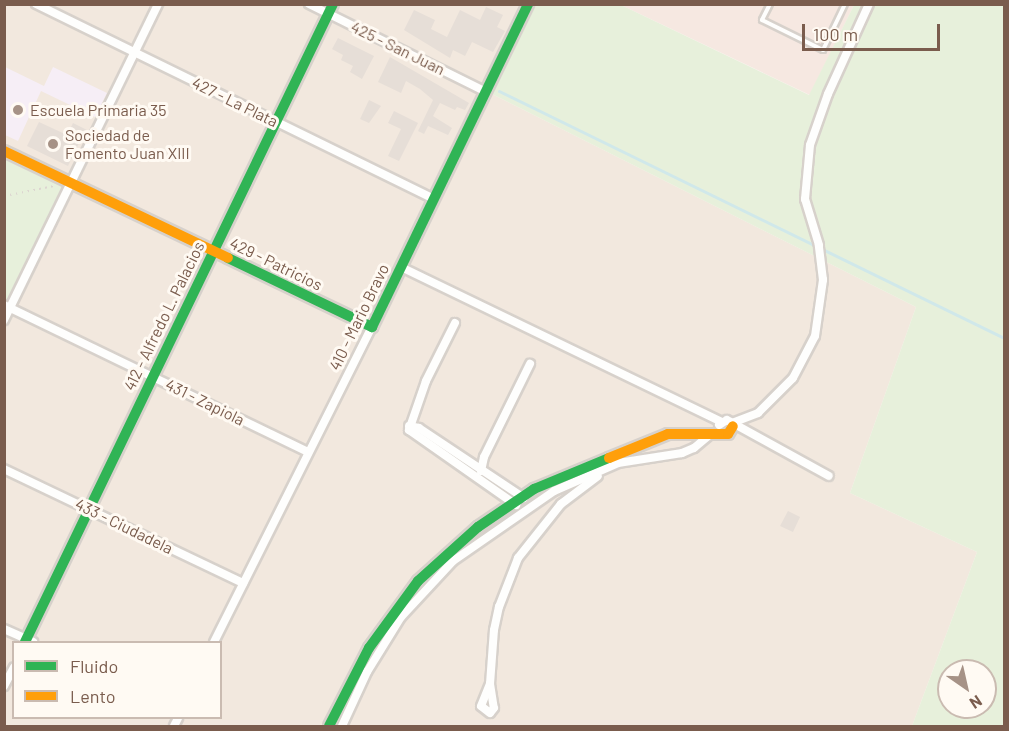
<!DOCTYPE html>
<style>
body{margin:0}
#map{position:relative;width:1009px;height:731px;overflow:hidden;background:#f9f5f0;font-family:Barlow,sans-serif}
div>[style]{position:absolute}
.residential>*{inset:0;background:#f2e8de}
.commercial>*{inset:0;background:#f6e8e1}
.education>*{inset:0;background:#f6eef6}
.green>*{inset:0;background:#e7f0db}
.stream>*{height:3px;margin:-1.5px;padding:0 1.5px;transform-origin:1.5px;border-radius:1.5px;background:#d0e8ea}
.building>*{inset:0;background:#e6ded7}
.path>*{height:1.5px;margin-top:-0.75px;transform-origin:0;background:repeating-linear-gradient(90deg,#dcd5d0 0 1.5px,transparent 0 6px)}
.roads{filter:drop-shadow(2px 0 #d7d1cb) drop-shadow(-2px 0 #d7d1cb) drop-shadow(0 2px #d7d1cb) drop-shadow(0 -2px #d7d1cb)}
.lane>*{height:4px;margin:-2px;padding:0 2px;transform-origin:2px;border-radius:2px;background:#fefefd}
.street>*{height:8px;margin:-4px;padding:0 4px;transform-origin:4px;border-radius:4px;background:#fefefd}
.fast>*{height:10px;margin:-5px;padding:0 5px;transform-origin:5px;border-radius:5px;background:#30b455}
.slow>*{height:10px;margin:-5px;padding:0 5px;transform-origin:5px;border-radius:5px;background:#ff9f0a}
.dots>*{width:16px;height:16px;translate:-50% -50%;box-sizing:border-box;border:3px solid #fffaf3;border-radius:50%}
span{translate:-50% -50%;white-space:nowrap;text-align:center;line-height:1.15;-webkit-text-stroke:6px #fffaf3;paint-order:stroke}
.street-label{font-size:16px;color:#7a5c4d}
.poi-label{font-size:16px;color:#7a5c4d}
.left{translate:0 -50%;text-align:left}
.frame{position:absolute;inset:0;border:6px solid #7a5c4d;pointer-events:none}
.legend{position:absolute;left:12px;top:641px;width:210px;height:78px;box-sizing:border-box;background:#fffaf3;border:2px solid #cabbb1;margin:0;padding:8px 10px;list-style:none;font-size:18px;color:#7a5c4d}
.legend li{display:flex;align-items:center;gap:12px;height:30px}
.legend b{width:30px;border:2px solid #cabbb1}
.north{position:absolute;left:937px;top:659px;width:60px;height:60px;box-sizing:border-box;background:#fffaf3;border:2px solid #cabbb1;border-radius:50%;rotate:146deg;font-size:16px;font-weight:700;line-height:24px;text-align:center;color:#7a5c4d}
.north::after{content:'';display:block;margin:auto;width:21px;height:27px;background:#a69286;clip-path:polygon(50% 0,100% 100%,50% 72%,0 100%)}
.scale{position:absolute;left:802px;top:24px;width:138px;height:27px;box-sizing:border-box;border:3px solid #7a5c4d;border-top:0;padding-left:8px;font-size:18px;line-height:21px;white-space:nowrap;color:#7a5c4d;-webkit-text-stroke:4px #fffaf3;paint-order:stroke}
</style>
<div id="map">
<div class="residential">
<i style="clip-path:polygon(evenodd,4px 5px,535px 5px,492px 94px,916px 307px,850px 493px,977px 552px,912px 726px,5px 726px,4px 5px,14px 642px,220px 642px,220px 718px,14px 718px,14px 642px)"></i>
</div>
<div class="commercial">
<i style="clip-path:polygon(621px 5px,854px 5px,810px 95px)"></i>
</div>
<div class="education">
<i style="clip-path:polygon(5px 67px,44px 86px,53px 67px,107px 93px,95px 117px,41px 91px,18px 141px,5px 135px)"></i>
</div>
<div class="green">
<i style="clip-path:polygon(evenodd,535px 5px,621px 5px,809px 95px,854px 5px,1004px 5px,1004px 726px,912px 726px,977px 552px,850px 493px,916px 307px,492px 94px,535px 5px,949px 671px,985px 671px,985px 707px,949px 707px,949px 671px)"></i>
<i style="clip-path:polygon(4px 154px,65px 182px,7px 302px,4px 300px)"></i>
</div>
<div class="stream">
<i style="left:499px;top:91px;width:562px;rotate:26.06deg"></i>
</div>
<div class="building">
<i style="clip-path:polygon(486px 7px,503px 15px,497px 27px,505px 31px,493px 52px,472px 42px,465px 56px,453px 50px,450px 58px,404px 30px,414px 10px,435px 20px,431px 29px,447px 37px,460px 10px,480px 20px)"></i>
<i style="clip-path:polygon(338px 38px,374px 56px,362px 79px,350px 72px,353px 66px,341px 60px,343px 55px,332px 49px)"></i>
<i style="clip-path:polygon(390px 57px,469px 103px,465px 110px,457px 107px,455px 110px,440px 103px,433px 116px,452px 128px,448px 135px,428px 126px,424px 134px,418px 131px,433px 100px,420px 89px,406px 81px,401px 93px,378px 82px)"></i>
<i style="clip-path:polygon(369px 100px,381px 106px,369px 123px,360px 119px)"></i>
<i style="clip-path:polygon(394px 111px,418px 123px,399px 161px,388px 156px,401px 129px,388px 123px)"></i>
<i style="clip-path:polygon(39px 122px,67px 135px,73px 123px,89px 131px,85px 141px,81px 139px,68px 166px,27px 146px)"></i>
<i style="clip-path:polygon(788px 511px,800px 517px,793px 532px,780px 526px)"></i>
</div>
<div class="path">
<i style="left:4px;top:196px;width:51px;rotate:-11.3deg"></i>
</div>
<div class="roads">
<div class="lane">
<i style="left:770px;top:4px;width:18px;rotate:117deg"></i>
<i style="left:762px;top:20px;width:68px;rotate:26.2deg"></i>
<i style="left:823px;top:50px;width:51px;rotate:-64.4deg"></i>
</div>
<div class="street">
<i style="left:36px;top:4px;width:443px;rotate:26.1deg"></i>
<i style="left:309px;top:4px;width:198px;rotate:26.4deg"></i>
<i style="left:401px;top:267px;width:356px;rotate:25.8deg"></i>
<i style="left:4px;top:305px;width:338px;rotate:25.8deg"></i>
<i style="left:4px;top:320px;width:352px;rotate:-64deg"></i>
<i style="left:455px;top:323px;width:65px;rotate:116.6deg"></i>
<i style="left:426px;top:381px;width:52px;rotate:109.1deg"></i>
<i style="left:409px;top:430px;width:131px;rotate:35deg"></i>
<i style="left:732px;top:423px;width:28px;rotate:-21deg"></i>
<i style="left:758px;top:413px;width:49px;rotate:-45deg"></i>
<i style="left:793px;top:378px;width:47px;rotate:-62.4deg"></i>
<i style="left:815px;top:336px;width:57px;rotate:-81.9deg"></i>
<i style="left:823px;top:280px;width:35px;rotate:-97deg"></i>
<i style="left:819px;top:245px;width:48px;rotate:-106.9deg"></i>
<i style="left:805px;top:199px;width:54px;rotate:-84.7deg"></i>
<i style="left:810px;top:145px;width:54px;rotate:-70.6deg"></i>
<i style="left:828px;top:94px;width:99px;rotate:-65.5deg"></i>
<i style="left:719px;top:425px;width:9px;rotate:-32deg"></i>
<i style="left:727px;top:420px;width:116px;rotate:28.8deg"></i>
<i style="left:409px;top:426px;width:10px;rotate:11deg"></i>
<i style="left:419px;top:428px;width:126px;rotate:33.7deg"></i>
<i style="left:4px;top:469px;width:265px;rotate:25.5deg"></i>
<i style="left:481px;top:471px;width:14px;rotate:-78deg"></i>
<i style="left:484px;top:457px;width:104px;rotate:-63.7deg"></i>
<i style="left:4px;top:629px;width:32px;rotate:24deg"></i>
<i style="left:214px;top:642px;width:352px;rotate:-63.4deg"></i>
<i style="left:490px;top:684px;width:24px;rotate:81deg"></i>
<i style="left:494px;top:708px;width:6px;rotate:129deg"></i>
<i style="left:490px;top:713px;width:11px;rotate:-142deg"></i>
<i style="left:481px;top:706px;width:24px;rotate:-68deg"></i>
<i style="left:490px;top:684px;width:54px;rotate:-85.8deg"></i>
<i style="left:494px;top:630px;width:24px;rotate:-78deg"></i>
<i style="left:499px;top:607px;width:53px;rotate:-68.8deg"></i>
<i style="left:518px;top:558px;width:69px;rotate:-51.5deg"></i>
<i style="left:561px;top:504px;width:46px;rotate:-37.1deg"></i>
<i style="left:4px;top:686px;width:21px;rotate:-62deg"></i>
<i style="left:174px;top:726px;width:9px;rotate:-63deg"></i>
<i style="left:342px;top:726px;width:60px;rotate:-65.2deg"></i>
<i style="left:367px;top:672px;width:65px;rotate:-58.3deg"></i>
<i style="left:401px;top:617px;width:76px;rotate:-47.1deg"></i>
<i style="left:453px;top:561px;width:123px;rotate:-34.7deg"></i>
<i style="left:554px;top:491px;width:70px;rotate:-23.6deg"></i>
<i style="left:618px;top:463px;width:65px;rotate:-8.9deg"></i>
<i style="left:682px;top:453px;width:13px;rotate:-23deg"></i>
<i style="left:694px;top:448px;width:23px;rotate:-40deg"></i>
</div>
<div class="fast">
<i style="left:228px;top:258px;width:160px;rotate:25.6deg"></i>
<i style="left:372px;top:327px;width:359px;rotate:-64.2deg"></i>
<i style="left:25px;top:642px;width:708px;rotate:-64.23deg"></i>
<i style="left:329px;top:726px;width:88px;rotate:-62.9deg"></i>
<i style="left:369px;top:648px;width:83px;rotate:-53.8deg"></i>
<i style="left:418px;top:581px;width:81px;rotate:-42deg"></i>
<i style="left:478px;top:527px;width:68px;rotate:-34.2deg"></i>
<i style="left:534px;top:489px;width:81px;rotate:-22.5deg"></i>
</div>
<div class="slow">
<i style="left:4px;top:151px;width:248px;rotate:25.5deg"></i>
<i style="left:609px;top:458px;width:64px;rotate:-22.1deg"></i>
<i style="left:668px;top:434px;width:60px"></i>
<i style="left:728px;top:434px;width:9px;rotate:-58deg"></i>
</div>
</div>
<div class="dots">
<i style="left:18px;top:110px;background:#a69286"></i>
<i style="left:53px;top:144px;background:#a69286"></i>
</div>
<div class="street-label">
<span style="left:398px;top:48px;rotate:26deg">425 - San Juan</span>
<span style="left:235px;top:102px;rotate:26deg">427 - La Plata</span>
<span style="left:276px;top:264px;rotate:26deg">429 - Patricios</span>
<span style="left:164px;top:316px;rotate:-64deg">412 - Alfredo L. Palacios</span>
<span style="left:359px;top:317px;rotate:-64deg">410 - Mario Bravo</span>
<span style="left:205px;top:402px;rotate:26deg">431 - Zapiola</span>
<span style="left:124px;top:526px;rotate:26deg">433 - Ciudadela</span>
</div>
<div class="poi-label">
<span class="left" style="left:30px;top:110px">Escuela Primaria 35</span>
<span class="left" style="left:65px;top:144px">Sociedad de<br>Fomento Juan XIII</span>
</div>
<div class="frame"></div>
<ul class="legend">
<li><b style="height:8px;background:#30b455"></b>Fluido</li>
<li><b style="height:8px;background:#ff9f0a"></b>Lento</li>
</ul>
<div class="north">N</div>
<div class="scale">100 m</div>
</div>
